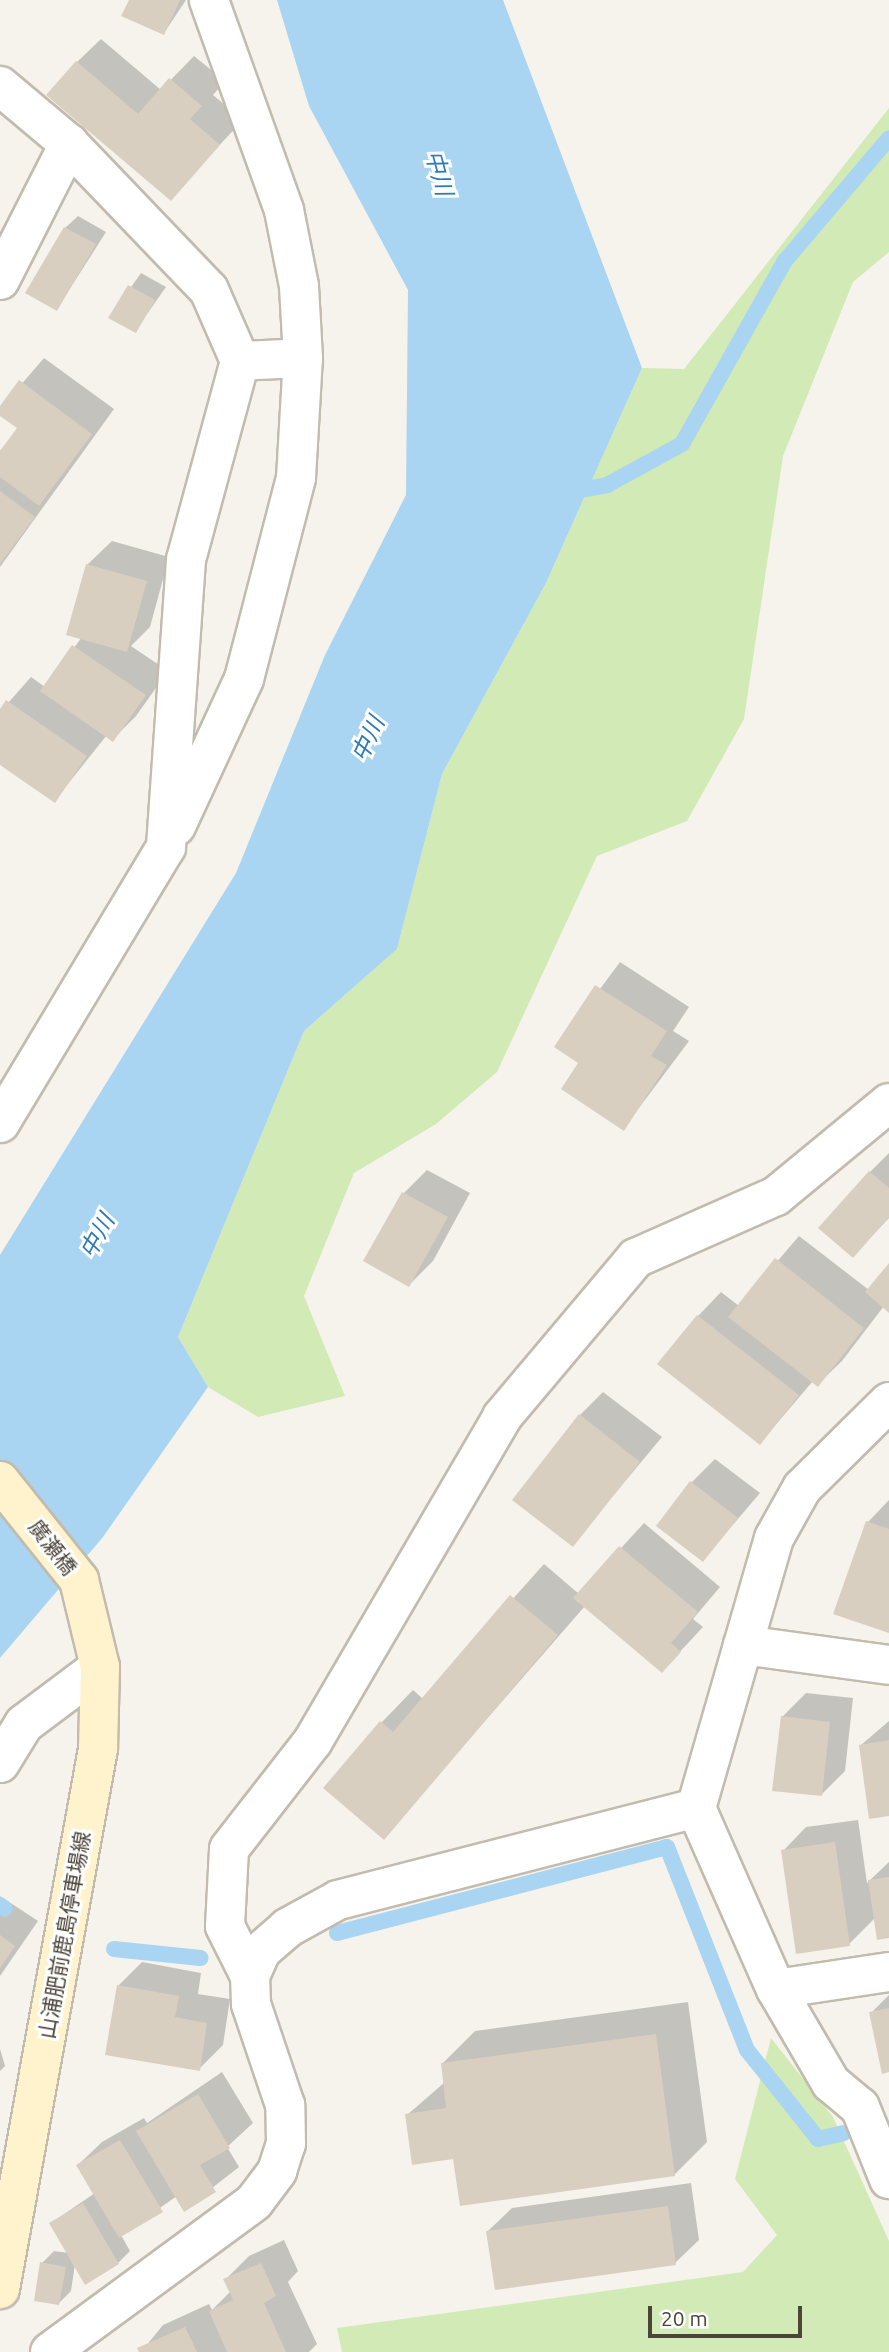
<!DOCTYPE html>
<meta charset="utf-8">
<style>
body{margin:0}
#map{position:relative;width:889px;height:2352px;overflow:hidden;background:#f6f3ec;font-family:Ubuntu,"Noto Sans JP",sans-serif}
div>[style]{position:absolute}
.green>*{inset:0;background:#d2eab5}
.water>*{inset:0;background:#a9d4f2}
.shadow>*{inset:0;background:#0003}
.stream>*{height:16px;margin:-8px;padding:0 8px;transform-origin:8px;border-radius:8px;background:#a9d4f2}
.building>*{inset:0;background:#d8cfc1}
.roads{filter:drop-shadow(2px 0 #c2bbae) drop-shadow(-2px 0 #c2bbae) drop-shadow(0 2px #c2bbae) drop-shadow(0 -2px #c2bbae)}
.minor>*{height:38px;margin:-19px;padding:0 19px;transform-origin:19px;border-radius:19px;background:#fff}
.secondary>*{height:38px;margin:-19px;padding:0 19px;transform-origin:19px;border-radius:19px;background:#fff3cd}
span{translate:-50% -50%;white-space:nowrap;text-align:center;line-height:1.15;-webkit-text-stroke:6px #fff;paint-order:stroke}
.street-label{font-size:21px;color:#4b4439}
.water-label{font-size:23px;color:#2e7ab2;font-style:italic}
.scale{position:absolute;left:648px;top:2306px;width:154px;height:32px;box-sizing:border-box;border:4px solid #4b4439;border-top:0;padding-left:9px;font-size:21px;line-height:24px;white-space:nowrap;color:#4b4439;-webkit-text-stroke:5px #fff;paint-order:stroke}
</style>
<div id="map">
<div class="green">
<i style="clip-path:polygon(889px 108px,889px 252px,853px 282px,783px 456px,744px 719px,687px 821px,597px 856px,497px 1072px,436px 1124px,354px 1173px,304px 1296px,345px 1396px,258px 1417px,208px 1387px,178px 1337px,304px 1031px,397px 949px,442px 774px,546px 583px,642px 368px,684px 369px)"></i>
<i style="clip-path:polygon(771px 2038px,833px 2117px,889px 2241px,889px 2352px,342px 2352px,337px 2328px,743px 2272px,777px 2235px,735px 2179px)"></i>
</div>
<div class="water">
<i style="clip-path:polygon(277px 0,503px 0,642px 368px,546px 583px,442px 774px,397px 949px,304px 1031px,178px 1337px,208px 1387px,103px 1537px,0 1658px,0 1255px,236px 873px,325px 655px,406px 495px,408px 290px,309px 106px)"></i>
</div>
<div class="shadow">
<i style="clip-path:polygon(131px 0,186px 0,164px 33px)"></i>
<i style="clip-path:polygon(101px 39px,161px 90px,194px 56px,225px 81px,213px 95px,243px 120px,170px 198px,77px 62px)"></i>
<i style="clip-path:polygon(78px 216px,106px 232px,57px 309px,65px 228px)"></i>
<i style="clip-path:polygon(141px 273px,166px 287px,135px 331px,110px 317px)"></i>
<i style="clip-path:polygon(44px 358px,114px 409px,0 567px,0 451px,19px 428px,0 409px)"></i>
<i style="clip-path:polygon(112px 541px,169px 557px,150px 627px,131px 646px,168px 671px,136px 716px,113px 739px,107px 735px,55px 800px,0 762px,0 712px,31px 677px,45px 687px,82px 637px,68px 633px,88px 564px)"></i>
<i style="clip-path:polygon(620px 962px,689px 1007px,673px 1031px,689px 1041px,624px 1128px,581px 1063px,557px 1047px)"></i>
<i style="clip-path:polygon(889px 1153px,889px 1218px,853px 1256px,870px 1172px)"></i>
<i style="clip-path:polygon(427px 1170px,470px 1193px,433px 1261px,409px 1285px,404px 1193px)"></i>
<i style="clip-path:polygon(799px 1236px,869px 1290px,889px 1266px,889px 1310px,884px 1306px,842px 1361px,818px 1384px,813px 1381px,760px 1443px,698px 1316px,721px 1292px,739px 1306px)"></i>
<i style="clip-path:polygon(603px 1392px,662px 1437px,572px 1545px,580px 1415px)"></i>
<i style="clip-path:polygon(715px 1459px,760px 1493px,703px 1560px,691px 1483px)"></i>
<i style="clip-path:polygon(889px 1500px,889px 1629px,868px 1522px)"></i>
<i style="clip-path:polygon(644px 1523px,720px 1587px,693px 1619px,703px 1627px,662px 1671px,585px 1606px,384px 1837px,381px 1723px,413px 1690px,423px 1699px,544px 1564px,579px 1594px)"></i>
<i style="clip-path:polygon(806px 1693px,853px 1698px,845px 1771px,822px 1794px,782px 1717px)"></i>
<i style="clip-path:polygon(889px 1721px,889px 1815px,861px 1745px)"></i>
<i style="clip-path:polygon(858px 1820px,867px 1883px,889px 1862px,889px 1936px,875px 1918px,849px 1944px,783px 1851px,806px 1827px)"></i>
<i style="clip-path:polygon(0 1896px,38px 1921px,0 1976px)"></i>
<i style="clip-path:polygon(142px 1962px,201px 1973px,198px 1994px,230px 1999px,223px 2045px,199px 2069px,118px 1986px)"></i>
<i style="clip-path:polygon(889px 1995px,889px 2071px,871px 2013px)"></i>
<i style="clip-path:polygon(688px 2002px,707px 2142px,674px 2175px,455px 2157px,407px 2115px,445px 2082px,442px 2064px,475px 2031px)"></i>
<i style="clip-path:polygon(0 2049px,5px 2066px,0 2071px)"></i>
<i style="clip-path:polygon(222px 2072px,253px 2123px,227px 2147px,239px 2167px,185px 2209px,177px 2196px,121px 2235px,130px 2251px,118px 2263px,75px 2264px,71px 2291px,59px 2303px,42px 2263px,54px 2251px,69px 2253px,51px 2223px,95px 2193px,78px 2165px,102px 2142px,144px 2118px,147px 2123px)"></i>
<i style="clip-path:polygon(691px 2183px,699px 2240px,675px 2263px,488px 2231px,512px 2208px)"></i>
<i style="clip-path:polygon(284px 2240px,298px 2271px,288px 2282px,317px 2344px,309px 2352px,141px 2352px,163px 2325px,209px 2304px,212px 2310px,231px 2291px,225px 2280px,249px 2256px)"></i>
</div>
<div class="stream">
<i style="left:569px;top:492px;width:39px;rotate:-10deg"></i>
<i style="left:607px;top:485px;width:85px;rotate:-28.7deg"></i>
<i style="left:682px;top:444px;width:209px;rotate:-60.7deg"></i>
<i style="left:784px;top:262px;width:162px;rotate:-49.7deg"></i>
<i style="left:0;top:1905px;width:6px;rotate:39deg"></i>
<i style="left:337px;top:1933px;width:341px;rotate:-14.6deg"></i>
<i style="left:667px;top:1847px;width:218px;rotate:68.5deg"></i>
<i style="left:747px;top:2050px;width:114px;rotate:51.4deg"></i>
<i style="left:818px;top:2139px;width:26px;rotate:-13deg"></i>
<i style="left:114px;top:1949px;width:87px;rotate:5.9deg"></i>
</div>
<div class="building">
<i style="clip-path:polygon(129px 0,180px 0,164px 35px,121px 16px)"></i>
<i style="clip-path:polygon(76px 61px,138px 114px,169px 78px,202px 106px,190px 119px,220px 145px,171px 201px,46px 95px)"></i>
<i style="clip-path:polygon(64px 227px,96px 244px,57px 311px,25px 293px)"></i>
<i style="clip-path:polygon(128px 285px,155px 300px,136px 333px,108px 318px)"></i>
<i style="clip-path:polygon(19px 380px,92px 434px,39px 506px,0 477px,0 451px,17px 428px,0 416px,0 406px)"></i>
<i style="clip-path:polygon(0 491px,35px 517px,0 564px)"></i>
<i style="clip-path:polygon(86px 564px,147px 581px,127px 652px,66px 635px)"></i>
<i style="clip-path:polygon(72px 645px,146px 695px,113px 742px,40px 691px)"></i>
<i style="clip-path:polygon(6px 700px,87px 756px,55px 803px,0 765px,0 709px)"></i>
<i style="clip-path:polygon(595px 985px,667px 1031px,651px 1056px,667px 1065px,624px 1131px,561px 1089px,578px 1063px,554px 1047px)"></i>
<i style="clip-path:polygon(869px 1171px,889px 1188px,889px 1217px,853px 1258px,818px 1228px)"></i>
<i style="clip-path:polygon(402px 1192px,448px 1217px,409px 1287px,363px 1261px)"></i>
<i style="clip-path:polygon(775px 1258px,864px 1328px,818px 1387px,728px 1317px)"></i>
<i style="clip-path:polygon(889px 1263px,889px 1313px,865px 1292px)"></i>
<i style="clip-path:polygon(697px 1315px,799px 1395px,760px 1445px,657px 1364px)"></i>
<i style="clip-path:polygon(579px 1414px,640px 1462px,573px 1547px,512px 1500px)"></i>
<i style="clip-path:polygon(690px 1481px,738px 1518px,703px 1562px,656px 1526px)"></i>
<i style="clip-path:polygon(866px 1521px,889px 1529px,889px 1633px,833px 1614px)"></i>
<i style="clip-path:polygon(619px 1546px,698px 1612px,671px 1643px,681px 1652px,662px 1673px,573px 1598px)"></i>
<i style="clip-path:polygon(510px 1595px,558px 1635px,384px 1840px,323px 1788px,380px 1721px,393px 1732px)"></i>
<i style="clip-path:polygon(781px 1716px,830px 1722px,822px 1796px,772px 1791px)"></i>
<i style="clip-path:polygon(889px 1740px,889px 1816px,869px 1819px,859px 1745px)"></i>
<i style="clip-path:polygon(835px 1842px,850px 1946px,796px 1954px,781px 1850px)"></i>
<i style="clip-path:polygon(889px 1877px,889px 1938px,877px 1940px,868px 1880px)"></i>
<i style="clip-path:polygon(0 1935px,15px 1946px,0 1968px)"></i>
<i style="clip-path:polygon(117px 1985px,179px 1996px,175px 2017px,207px 2023px,200px 2071px,105px 2055px)"></i>
<i style="clip-path:polygon(889px 2008px,889px 2072px,882px 2074px,869px 2012px)"></i>
<i style="clip-path:polygon(656px 2034px,675px 2176px,460px 2206px,453px 2159px,412px 2165px,405px 2114px,446px 2108px,441px 2063px)"></i>
<i style="clip-path:polygon(198px 2094px,230px 2148px,200px 2165px,216px 2192px,184px 2212px,136px 2131px)"></i>
<i style="clip-path:polygon(120px 2140px,163px 2212px,119px 2238px,76px 2165px)"></i>
<i style="clip-path:polygon(83px 2203px,119px 2264px,85px 2285px,49px 2223px)"></i>
<i style="clip-path:polygon(668px 2206px,676px 2265px,495px 2290px,486px 2231px)"></i>
<i style="clip-path:polygon(40px 2262px,66px 2267px,59px 2305px,34px 2301px)"></i>
<i style="clip-path:polygon(261px 2263px,276px 2296px,264px 2303px,286px 2352px,227px 2352px,209px 2311px,233px 2300px,223px 2279px)"></i>
<i style="clip-path:polygon(185px 2327px,197px 2352px,139px 2352px,137px 2348px)"></i>
</div>
<div class="roads">
<div class="minor">
<i style="left:0;top:86px;width:90px;rotate:40deg"></i>
<i style="left:69px;top:144px;width:202px;rotate:46.2deg"></i>
<i style="left:209px;top:290px;width:77px;rotate:66.4deg"></i>
<i style="left:240px;top:361px;width:206px;rotate:105.2deg"></i>
<i style="left:186px;top:560px;width:288px;rotate:94deg"></i>
<i style="left:166px;top:847px;width:322px;rotate:121deg"></i>
<i style="left:0;top:280px;width:153px;rotate:-63.1deg"></i>
<i style="left:240px;top:361px;width:63px;rotate:-2.7deg"></i>
<i style="left:176px;top:826px;width:162px;rotate:-65.2deg"></i>
<i style="left:244px;top:679px;width:208px;rotate:-75.5deg"></i>
<i style="left:296px;top:478px;width:120px;rotate:-86.7deg"></i>
<i style="left:303px;top:358px;width:72px;rotate:-93.2deg"></i>
<i style="left:299px;top:286px;width:77px;rotate:-101.2deg"></i>
<i style="left:284px;top:210px;width:223px;rotate:-109.7deg"></i>
<i style="left:889px;top:1402px;width:122px;rotate:135.3deg"></i>
<i style="left:802px;top:1488px;width:57px;rotate:119.2deg"></i>
<i style="left:774px;top:1538px;width:281px;rotate:106.1deg"></i>
<i style="left:696px;top:1808px;width:198px;rotate:66.2deg"></i>
<i style="left:776px;top:1989px;width:109px;rotate:59.7deg"></i>
<i style="left:831px;top:2083px;width:38px;rotate:40deg"></i>
<i style="left:860px;top:2107px;width:78px;rotate:68.1deg"></i>
<i style="left:743px;top:1645px;width:147px;rotate:7.8deg"></i>
<i style="left:0;top:1763px;width:46px;rotate:-58.4deg"></i>
<i style="left:24px;top:1724px;width:95px;rotate:-36.9deg"></i>
<i style="left:250px;top:1976px;width:27px;rotate:-66deg"></i>
<i style="left:261px;top:1951px;width:35px;rotate:-41deg"></i>
<i style="left:287px;top:1928px;width:58px;rotate:-28.8deg"></i>
<i style="left:338px;top:1900px;width:370px;rotate:-14.4deg"></i>
<i style="left:776px;top:1989px;width:114px;rotate:-8.6deg"></i>
<i style="left:50px;top:2352px;width:253px;rotate:-36.3deg"></i>
<i style="left:254px;top:2202px;width:39px;rotate:-53deg"></i>
<i style="left:277px;top:2171px;width:28px;rotate:-72deg"></i>
<i style="left:286px;top:2144px;width:39px;rotate:-91deg"></i>
<i style="left:285px;top:2105px;width:107px;rotate:-108.6deg"></i>
<i style="left:251px;top:2004px;width:28px;rotate:-92deg"></i>
<i style="left:250px;top:1976px;width:56px;rotate:-116.6deg"></i>
<i style="left:225px;top:1926px;width:77px;rotate:-87deg"></i>
<i style="left:229px;top:1849px;width:137px;rotate:-52.1deg"></i>
<i style="left:313px;top:1741px;width:375px;rotate:-59.7deg"></i>
<i style="left:502px;top:1417px;width:208px;rotate:-49.9deg"></i>
<i style="left:636px;top:1258px;width:153px;rotate:-23.9deg"></i>
<i style="left:776px;top:1196px;width:146px;rotate:-39.5deg"></i>
</div>
<div class="secondary">
<i style="left:0;top:1481px;width:127px;rotate:51.4deg"></i>
<i style="left:79px;top:1580px;width:89px;rotate:76.4deg"></i>
<i style="left:100px;top:1667px;width:82px;rotate:91.4deg"></i>
<i style="left:98px;top:1749px;width:549px;rotate:100.29deg"></i>
</div>
</div>
<div class="street-label">
<span style="left:53px;top:1547px;rotate:52deg">廣瀬橋</span>
<span style="left:64px;top:1935px;rotate:-80deg">山浦肥前鹿島停車場線</span>
</div>
<div class="water-label">
<span style="left:439px;top:173px;rotate:75deg">中川</span>
<span style="left:368px;top:739px;rotate:-65deg">中川</span>
<span style="left:97px;top:1236px;rotate:-61deg">中川</span>
</div>
<div class="scale">20 m</div>
</div>
